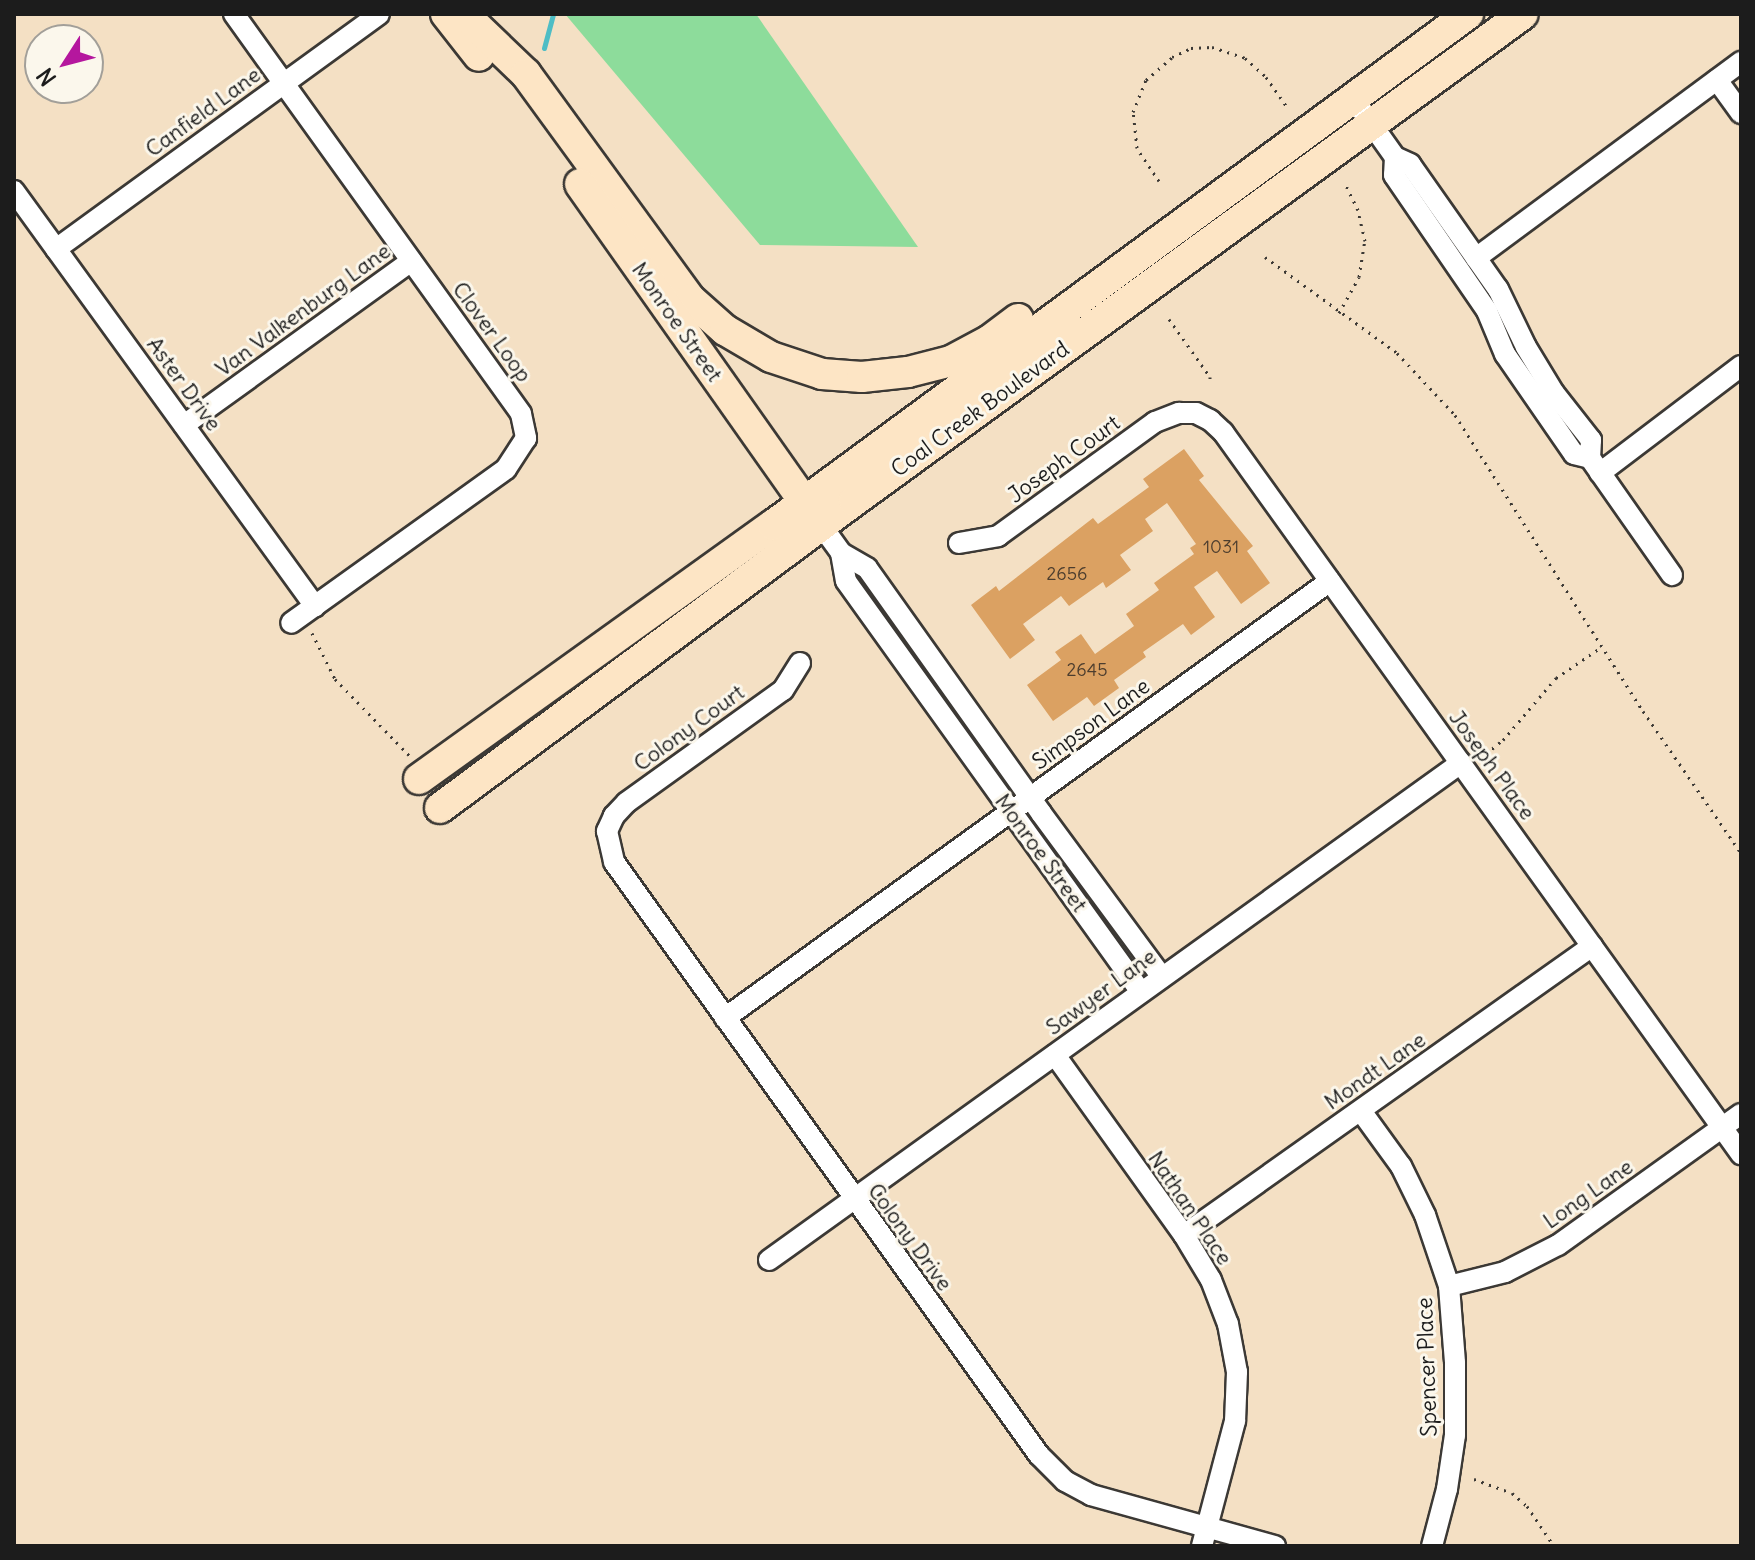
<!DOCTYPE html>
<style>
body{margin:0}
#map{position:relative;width:1755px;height:1560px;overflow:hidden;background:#f4e0c4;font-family:Delius,sans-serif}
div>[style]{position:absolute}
.green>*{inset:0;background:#8ddc9b}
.stream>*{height:5px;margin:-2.5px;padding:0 2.5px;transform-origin:2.5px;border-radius:2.5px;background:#4ebdc5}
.building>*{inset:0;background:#dba162}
.path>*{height:3px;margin-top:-1.5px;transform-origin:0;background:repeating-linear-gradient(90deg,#3c3935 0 2px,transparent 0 8px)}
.roads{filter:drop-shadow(2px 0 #3c3935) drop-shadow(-2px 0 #3c3935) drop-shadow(0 2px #3c3935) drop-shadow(0 -2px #3c3935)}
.street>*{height:20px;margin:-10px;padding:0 10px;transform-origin:10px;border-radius:10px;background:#fff}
.secondary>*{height:30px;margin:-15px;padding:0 15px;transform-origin:15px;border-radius:15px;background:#fde5c5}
span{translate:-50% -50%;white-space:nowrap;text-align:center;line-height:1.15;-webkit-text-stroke:6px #fbf7ec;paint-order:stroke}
.number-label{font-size:18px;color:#4c3d2e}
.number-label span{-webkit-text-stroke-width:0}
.street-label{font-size:22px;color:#1c1c1c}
.frame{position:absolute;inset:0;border:16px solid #1c1c1c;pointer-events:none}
.north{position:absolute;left:24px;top:24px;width:80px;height:80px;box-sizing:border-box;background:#fbf7ec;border:2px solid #a29f99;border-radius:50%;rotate:234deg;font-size:22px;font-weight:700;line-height:32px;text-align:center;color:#1c1c1c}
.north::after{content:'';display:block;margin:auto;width:28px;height:36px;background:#b5179e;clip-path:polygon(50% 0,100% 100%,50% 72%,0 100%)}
</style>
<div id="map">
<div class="green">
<i style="clip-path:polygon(565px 14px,756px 14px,918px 247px,760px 245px)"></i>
</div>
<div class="stream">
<i style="left:544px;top:48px;width:35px;rotate:-75deg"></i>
</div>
<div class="building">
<i style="clip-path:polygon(1184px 449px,1204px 476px,1199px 480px,1253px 546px,1247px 551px,1270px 583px,1241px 604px,1217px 571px,1194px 587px,1215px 617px,1191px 635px,1183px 624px,1143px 652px,1146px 657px,1114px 680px,1119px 688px,1094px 706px,1087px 697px,1053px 721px,1027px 685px,1061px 660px,1055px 652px,1081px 634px,1095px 654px,1134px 626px,1126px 614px,1159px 590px,1154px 583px,1194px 554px,1190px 548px,1196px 544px,1167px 503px,1145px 519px,1153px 531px,1120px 555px,1131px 570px,1106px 588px,1103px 582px,1069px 606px,1061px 596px,1023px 624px,1035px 640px,1010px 659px,971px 605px,996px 586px,999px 591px,1093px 518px,1098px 524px,1149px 487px,1143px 479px)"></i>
</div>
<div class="path">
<i style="left:1159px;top:181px;width:40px;rotate:-124deg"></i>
<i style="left:1137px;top:148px;width:36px;rotate:-96deg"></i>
<i style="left:1133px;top:112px;width:35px;rotate:-68deg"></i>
<i style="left:1146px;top:80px;width:35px;rotate:-41deg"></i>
<i style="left:1172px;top:57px;width:21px;rotate:-25deg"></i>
<i style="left:1191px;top:48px;width:21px;rotate:-3deg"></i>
<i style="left:1212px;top:47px;width:35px;rotate:18deg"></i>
<i style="left:1245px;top:58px;width:28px;rotate:42deg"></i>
<i style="left:1266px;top:77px;width:39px;rotate:55deg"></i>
<i style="left:1265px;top:257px;width:163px;rotate:36deg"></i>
<i style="left:1397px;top:353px;width:85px;rotate:46.9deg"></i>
<i style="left:1455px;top:415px;width:351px;rotate:57.6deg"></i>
<i style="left:1643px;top:711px;width:173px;rotate:55.4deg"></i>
<i style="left:1339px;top:313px;width:41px;rotate:-60.9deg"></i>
<i style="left:1359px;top:277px;width:36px;rotate:-81deg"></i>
<i style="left:1365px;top:241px;width:32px;rotate:-103deg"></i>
<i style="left:1358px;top:210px;width:28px;rotate:-116deg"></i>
<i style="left:1169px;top:319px;width:71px;rotate:54.7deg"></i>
<i style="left:1210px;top:377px;width:7px;rotate:90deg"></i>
<i style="left:312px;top:633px;width:51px;rotate:63.4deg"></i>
<i style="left:335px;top:679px;width:107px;rotate:45.8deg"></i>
<i style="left:1480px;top:759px;width:30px;rotate:-40deg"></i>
<i style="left:1503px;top:740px;width:82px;rotate:-49.5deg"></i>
<i style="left:1556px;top:678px;width:53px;rotate:-34.3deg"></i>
<i style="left:1474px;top:1479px;width:40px;rotate:20.2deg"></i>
<i style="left:1512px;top:1493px;width:20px;rotate:41deg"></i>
<i style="left:1527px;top:1506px;width:48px;rotate:56deg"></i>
</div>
<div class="roads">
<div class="street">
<i style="left:234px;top:14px;width:492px;rotate:54.3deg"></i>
<i style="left:521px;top:414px;width:25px;rotate:78deg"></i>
<i style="left:526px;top:438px;width:37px;rotate:123deg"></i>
<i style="left:506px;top:469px;width:264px;rotate:144.4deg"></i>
<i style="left:1717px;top:80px;width:41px;rotate:54deg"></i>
<i style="left:1353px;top:98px;width:72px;rotate:54.6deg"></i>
<i style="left:1395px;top:157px;width:17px;rotate:25deg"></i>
<i style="left:1410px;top:164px;width:153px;rotate:54.9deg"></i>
<i style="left:1498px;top:289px;width:64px;rotate:64.2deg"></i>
<i style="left:1526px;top:347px;width:54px;rotate:58.7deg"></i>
<i style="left:1554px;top:393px;width:60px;rotate:51.8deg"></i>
<i style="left:1591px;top:440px;width:18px;rotate:93deg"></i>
<i style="left:1590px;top:458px;width:143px;rotate:55deg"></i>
<i style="left:1395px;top:157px;width:18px;rotate:93deg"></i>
<i style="left:1394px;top:175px;width:165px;rotate:55.6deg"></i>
<i style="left:1487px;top:311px;width:47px;rotate:67.3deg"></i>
<i style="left:1505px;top:354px;width:121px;rotate:55.4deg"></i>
<i style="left:1574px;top:454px;width:16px;rotate:14deg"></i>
<i style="left:14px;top:191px;width:513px;rotate:54.05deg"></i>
<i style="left:56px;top:249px;width:399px;rotate:-36deg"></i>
<i style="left:1476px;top:258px;width:330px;rotate:-36.5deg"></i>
<i style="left:184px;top:425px;width:280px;rotate:-35.8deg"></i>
<i style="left:1600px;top:473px;width:177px;rotate:-37.2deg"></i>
<i style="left:821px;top:525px;width:34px;rotate:54deg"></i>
<i style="left:841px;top:553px;width:30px;rotate:30deg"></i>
<i style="left:867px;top:568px;width:301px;rotate:54.6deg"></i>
<i style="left:1041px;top:813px;width:204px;rotate:53.6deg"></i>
<i style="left:959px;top:543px;width:40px;rotate:-10deg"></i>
<i style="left:998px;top:536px;width:194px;rotate:-36deg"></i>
<i style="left:1155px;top:422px;width:26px;rotate:-21deg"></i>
<i style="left:1179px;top:413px;width:17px"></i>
<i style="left:1196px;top:413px;width:16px;rotate:27deg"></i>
<i style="left:1210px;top:420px;width:18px;rotate:43deg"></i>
<i style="left:1223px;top:432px;width:889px;rotate:54.34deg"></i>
<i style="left:841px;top:553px;width:28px;rotate:80deg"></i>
<i style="left:846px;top:581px;width:506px;rotate:54.33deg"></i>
<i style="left:800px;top:663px;width:32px;rotate:122deg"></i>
<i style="left:783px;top:690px;width:193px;rotate:144.3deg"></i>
<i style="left:626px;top:803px;width:18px;rotate:133deg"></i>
<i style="left:614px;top:816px;width:17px;rotate:115deg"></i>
<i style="left:607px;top:831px;width:32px;rotate:77deg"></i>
<i style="left:614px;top:862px;width:730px;rotate:54.37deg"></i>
<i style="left:1039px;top:1455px;width:37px;rotate:45deg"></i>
<i style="left:1065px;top:1481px;width:30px;rotate:28deg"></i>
<i style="left:1091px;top:1495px;width:191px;rotate:15.5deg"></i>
<i style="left:725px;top:1018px;width:746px;rotate:-35.84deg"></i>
<i style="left:1055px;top:1055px;width:221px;rotate:54.4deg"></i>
<i style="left:1184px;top:1235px;width:52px;rotate:59deg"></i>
<i style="left:1211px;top:1280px;width:47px;rotate:68.9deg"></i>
<i style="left:1228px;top:1324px;width:49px;rotate:79.4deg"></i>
<i style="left:1237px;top:1372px;width:49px;rotate:92.3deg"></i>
<i style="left:1235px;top:1421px;width:129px;rotate:104.8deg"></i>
<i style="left:1361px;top:1111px;width:68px;rotate:54deg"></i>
<i style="left:1401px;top:1166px;width:55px;rotate:63.9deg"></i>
<i style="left:1425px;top:1215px;width:75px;rotate:71.3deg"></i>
<i style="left:1449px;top:1286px;width:77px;rotate:85.5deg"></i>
<i style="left:1455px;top:1363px;width:72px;rotate:90deg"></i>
<i style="left:1455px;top:1435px;width:55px;rotate:98.4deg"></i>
<i style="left:1447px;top:1489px;width:59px;rotate:104.7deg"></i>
<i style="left:1184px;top:1235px;width:500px;rotate:-35.3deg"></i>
<i style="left:769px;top:1260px;width:852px;rotate:-35.69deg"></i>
<i style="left:1449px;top:1286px;width:58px;rotate:-14deg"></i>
<i style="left:1505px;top:1272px;width:59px;rotate:-27deg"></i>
<i style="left:1558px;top:1245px;width:225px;rotate:-35.6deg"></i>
</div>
<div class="secondary">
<i style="left:446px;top:14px;width:53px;rotate:51.8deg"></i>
<i style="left:474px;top:24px;width:72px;rotate:43.9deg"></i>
<i style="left:526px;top:74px;width:278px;rotate:53.9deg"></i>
<i style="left:690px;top:299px;width:47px;rotate:41.5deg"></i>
<i style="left:725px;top:330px;width:53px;rotate:30.4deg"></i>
<i style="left:771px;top:357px;width:54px;rotate:18.4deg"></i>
<i style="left:822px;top:374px;width:40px;rotate:4.3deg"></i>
<i style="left:862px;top:377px;width:46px;rotate:-6.2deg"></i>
<i style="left:908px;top:372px;width:44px;rotate:-14.3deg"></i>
<i style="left:951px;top:361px;width:44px;rotate:-28.3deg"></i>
<i style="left:990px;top:340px;width:35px;rotate:-37deg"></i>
<i style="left:580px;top:184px;width:408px;rotate:54.8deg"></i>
<i style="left:419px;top:779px;width:436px;rotate:-35.7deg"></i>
<i style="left:773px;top:525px;width:863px;rotate:-36.33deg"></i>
<i style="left:440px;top:808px;width:515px;rotate:-36.56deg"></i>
<i style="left:854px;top:501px;width:827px;rotate:-36.05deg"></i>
</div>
</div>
<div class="number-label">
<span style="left:1221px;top:547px">1031</span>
<span style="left:1067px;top:574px">2656</span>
<span style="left:1087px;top:670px">2645</span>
</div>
<div class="street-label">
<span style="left:203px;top:112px;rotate:-36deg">Canfield Lane</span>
<span style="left:303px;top:310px;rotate:-36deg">Van Valkenburg Lane</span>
<span style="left:677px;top:322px;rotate:55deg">Monroe Street</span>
<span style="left:492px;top:332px;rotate:54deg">Clover Loop</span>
<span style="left:184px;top:384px;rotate:54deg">Aster Drive</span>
<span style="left:980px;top:409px;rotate:-36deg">Coal Creek Boulevard</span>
<span style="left:1064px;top:459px;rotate:-36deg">Joseph Court</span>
<span style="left:1091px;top:724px;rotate:-36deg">Simpson Lane</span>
<span style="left:689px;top:728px;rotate:-36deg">Colony Court</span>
<span style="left:1492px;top:765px;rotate:54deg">Joseph Place</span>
<span style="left:1041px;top:853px;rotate:54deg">Monroe Street</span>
<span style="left:1101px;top:992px;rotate:-36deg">Sawyer Lane</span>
<span style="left:1375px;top:1071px;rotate:-35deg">Mondt Lane</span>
<span style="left:1588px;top:1194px;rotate:-35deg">Long Lane</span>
<span style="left:1190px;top:1208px;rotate:56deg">Nathan Place</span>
<span style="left:910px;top:1237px;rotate:54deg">Colony Drive</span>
<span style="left:1427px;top:1367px;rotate:-92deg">Spencer Place</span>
</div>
<div class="frame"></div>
<div class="north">N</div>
</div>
